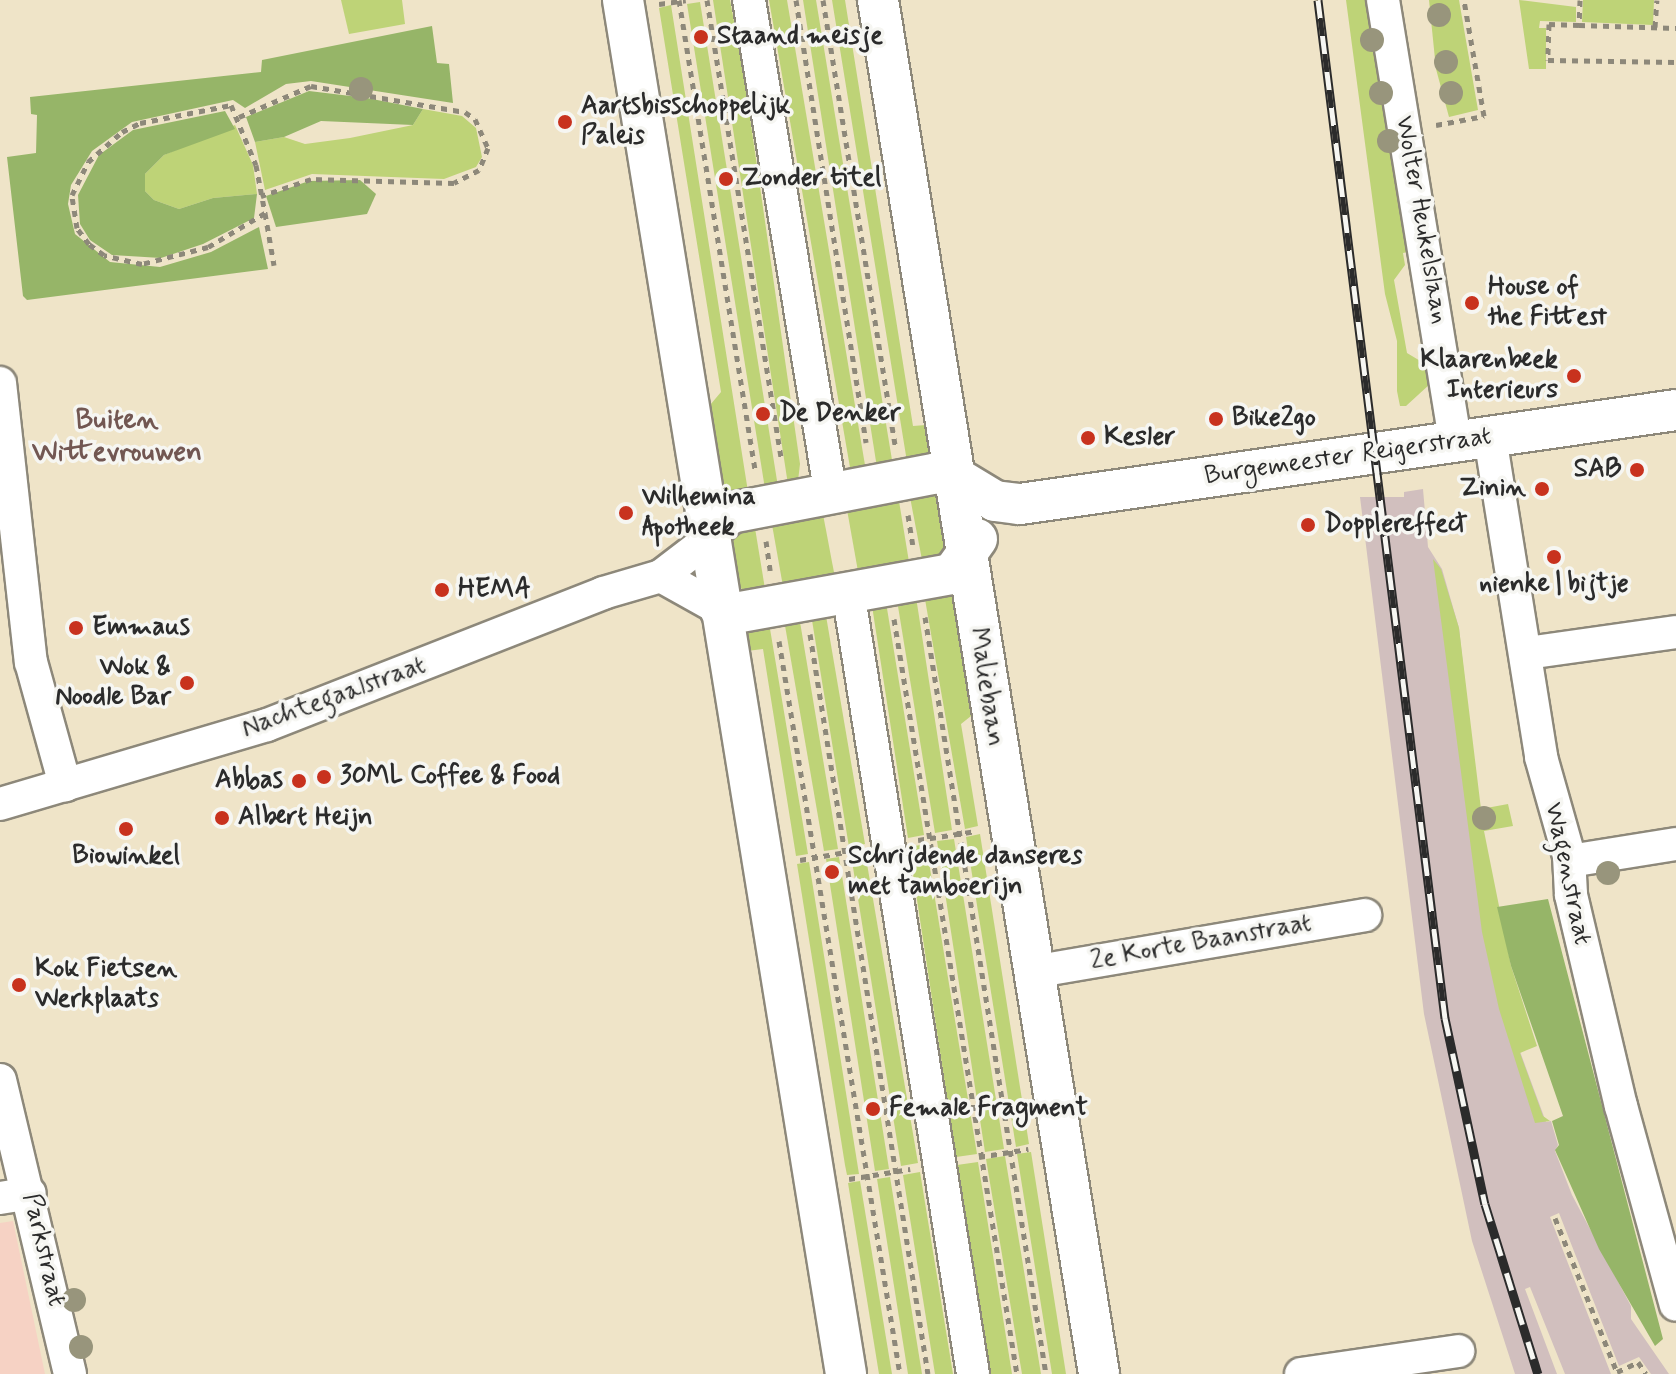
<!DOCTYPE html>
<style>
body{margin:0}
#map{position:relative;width:1676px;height:1374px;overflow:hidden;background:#efe4c8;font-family:Mynerve,sans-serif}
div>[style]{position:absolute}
.built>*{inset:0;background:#f6d2c4}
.industrial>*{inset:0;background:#d1bfbe}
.green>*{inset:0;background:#bed377}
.forest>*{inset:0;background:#96b568}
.path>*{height:5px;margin-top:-2.5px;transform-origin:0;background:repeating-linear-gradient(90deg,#8d887a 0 6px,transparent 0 12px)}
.roads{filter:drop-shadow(2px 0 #8d887a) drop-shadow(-2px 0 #8d887a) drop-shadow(0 2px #8d887a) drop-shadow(0 -2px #8d887a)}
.minor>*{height:32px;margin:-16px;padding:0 16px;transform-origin:16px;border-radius:16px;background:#fff}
.tertiary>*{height:40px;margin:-20px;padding:0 20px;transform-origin:20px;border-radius:20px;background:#fff}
.rail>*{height:9px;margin-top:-4.5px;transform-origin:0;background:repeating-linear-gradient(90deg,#f6f6f2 0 18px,#2b2b2b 0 36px);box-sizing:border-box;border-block:2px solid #2b2b2b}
.trees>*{width:24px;height:24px;margin:-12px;border-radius:50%;background:#98957c}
.dots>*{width:22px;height:22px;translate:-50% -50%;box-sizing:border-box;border:4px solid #f6f6f2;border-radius:50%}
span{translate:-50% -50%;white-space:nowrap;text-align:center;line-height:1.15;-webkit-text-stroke:7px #f6f6f2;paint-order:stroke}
.poi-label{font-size:26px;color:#2b2b2b;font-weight:700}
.left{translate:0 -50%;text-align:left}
.right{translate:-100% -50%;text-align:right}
.street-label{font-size:26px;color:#2b2b2b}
.neighbourhood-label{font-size:28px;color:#725752;font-weight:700}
</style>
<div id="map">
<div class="built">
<i style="clip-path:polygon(13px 1221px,45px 1374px,0 1374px,0 1223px)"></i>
</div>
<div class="industrial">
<i style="clip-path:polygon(1423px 489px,1428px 547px,1442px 569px,1459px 628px,1476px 783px,1515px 1038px,1546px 1122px,1551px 1121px,1558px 1145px,1555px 1151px,1572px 1195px,1631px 1306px,1631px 1319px,1669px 1374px,1651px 1374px,1639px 1357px,1619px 1366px,1559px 1213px,1550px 1217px,1611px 1374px,1565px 1374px,1530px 1287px,1525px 1289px,1557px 1374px,1515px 1374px,1472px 1241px,1424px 1014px,1360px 497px,1404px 497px,1404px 492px)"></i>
</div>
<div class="green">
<i style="clip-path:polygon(341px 0,402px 0,405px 24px,349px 34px)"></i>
<i style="clip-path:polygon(713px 0,730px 0,743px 69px,800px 464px,798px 481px,789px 491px)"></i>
<i style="clip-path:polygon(769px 0,787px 0,867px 477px,852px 479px)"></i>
<i style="clip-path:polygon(803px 0,816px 0,894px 472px,878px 474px)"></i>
<i style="clip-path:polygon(832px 0,845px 0,913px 426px,926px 425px,933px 464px,908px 468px)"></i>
<i style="clip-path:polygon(1346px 0,1366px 0,1389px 136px,1417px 250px,1403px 253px,1405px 265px,1394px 280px,1407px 353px,1427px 365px,1430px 384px,1406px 406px,1400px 406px,1397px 391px,1397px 341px,1385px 294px)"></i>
<i style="clip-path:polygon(1429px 0,1459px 0,1478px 110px,1449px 117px,1436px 69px)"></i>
<i style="clip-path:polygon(1519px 0,1576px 7px,1576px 22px,1540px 21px,1539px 28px,1546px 28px,1546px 69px,1529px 69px)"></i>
<i style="clip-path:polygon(1583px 0,1654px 0,1653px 25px,1582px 22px)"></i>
<i style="clip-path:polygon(700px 2px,779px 493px,766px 495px,687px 4px)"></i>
<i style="clip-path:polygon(671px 5px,749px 498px,713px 505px,705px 411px,721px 392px,659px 8px)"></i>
<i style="clip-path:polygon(423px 109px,462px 116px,476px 128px,482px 157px,476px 167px,444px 179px,312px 174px,265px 190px,255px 142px,284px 137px,305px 144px,350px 138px,413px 125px)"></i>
<i style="clip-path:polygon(235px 125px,253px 165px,257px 194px,213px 198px,179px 209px,154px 200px,145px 191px,145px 174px,164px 155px)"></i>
<i style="clip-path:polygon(909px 492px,933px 494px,944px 501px,955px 535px,942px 556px,923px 565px)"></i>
<i style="clip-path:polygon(898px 495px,910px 568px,859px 577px,846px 504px)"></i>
<i style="clip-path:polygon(822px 509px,836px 583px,784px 592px,771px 519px)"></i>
<i style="clip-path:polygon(754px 522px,766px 595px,742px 589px,733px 581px,727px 546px)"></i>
<i style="clip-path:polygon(1433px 559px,1441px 569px,1459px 628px,1481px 809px,1508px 804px,1513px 826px,1484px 831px,1511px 966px,1537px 1046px,1520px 1053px,1543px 1116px,1550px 1121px,1535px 1123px,1499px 1009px,1482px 932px)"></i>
<i style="clip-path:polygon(955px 575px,976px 712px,961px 724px,978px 826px,965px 829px,922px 582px)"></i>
<i style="clip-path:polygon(914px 584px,952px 830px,935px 833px,895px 588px)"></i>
<i style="clip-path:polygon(884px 590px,924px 835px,908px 838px,870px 593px)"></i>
<i style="clip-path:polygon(824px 604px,865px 844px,849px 847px,810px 608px)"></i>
<i style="clip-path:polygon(798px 610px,838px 849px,824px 851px,783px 614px)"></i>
<i style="clip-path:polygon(768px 617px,808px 854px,796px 856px,763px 649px,747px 651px,742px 623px)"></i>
<i style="clip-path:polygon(980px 834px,1029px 1144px,1016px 1147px,966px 837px)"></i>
<i style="clip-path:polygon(954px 839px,1004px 1149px,985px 1152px,937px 841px)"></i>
<i style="clip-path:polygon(926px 844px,977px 1154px,956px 1157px,909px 847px)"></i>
<i style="clip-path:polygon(865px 852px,918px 1163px,901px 1166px,851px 855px)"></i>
<i style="clip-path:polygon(839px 857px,889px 1169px,875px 1171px,826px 859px)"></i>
<i style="clip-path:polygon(809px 862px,859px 1174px,847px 1175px,845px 1165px,797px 864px)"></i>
<i style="clip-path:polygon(1031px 1152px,1066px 1374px,1052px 1374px,1017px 1154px)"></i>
<i style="clip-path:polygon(1005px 1156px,1041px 1374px,1022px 1374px,986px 1159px)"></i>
<i style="clip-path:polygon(978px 1162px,1012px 1374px,991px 1374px,957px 1165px)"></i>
<i style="clip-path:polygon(920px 1172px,953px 1374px,935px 1374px,903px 1175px)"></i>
<i style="clip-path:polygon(890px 1177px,922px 1374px,908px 1374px,877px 1179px)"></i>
<i style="clip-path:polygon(860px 1181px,892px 1374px,879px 1374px,848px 1183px)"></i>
</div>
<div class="forest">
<i style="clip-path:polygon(432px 26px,437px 63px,449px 64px,453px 103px,311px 81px,286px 84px,245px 108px,233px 100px,132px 122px,92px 151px,71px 185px,68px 204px,75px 234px,110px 262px,160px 267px,211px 252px,259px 227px,268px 269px,27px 300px,23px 296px,7px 157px,36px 153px,37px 115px,31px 114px,30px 97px,261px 72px,262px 60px)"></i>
<i style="clip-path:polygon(309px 91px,367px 98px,423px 109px,413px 125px,321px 121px,284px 137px,255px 142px,246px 117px)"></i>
<i style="clip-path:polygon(225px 111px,235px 129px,164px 155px,145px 174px,145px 191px,154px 200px,179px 209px,213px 198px,257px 194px,254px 218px,203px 244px,161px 258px,112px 255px,90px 240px,80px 224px,78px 195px,99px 155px,133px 130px)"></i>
<i style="clip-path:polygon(360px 180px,376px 194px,367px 214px,276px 227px,266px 196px,309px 181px)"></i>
<i style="clip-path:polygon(1548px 899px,1663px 1339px,1655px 1346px,1599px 1249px,1555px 1150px,1559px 1145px,1552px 1121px,1563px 1116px,1511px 966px,1497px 907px)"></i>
</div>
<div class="path">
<i style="left:679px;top:0;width:479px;rotate:80.8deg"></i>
<i style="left:707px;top:0;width:464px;rotate:80.8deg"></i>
<i style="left:796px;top:0;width:448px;rotate:81deg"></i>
<i style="left:823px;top:0;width:451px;rotate:80.8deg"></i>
<i style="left:1580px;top:0;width:25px;rotate:92deg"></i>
<i style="left:1579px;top:25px;width:97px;rotate:1.8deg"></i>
<i style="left:659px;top:4px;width:27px;rotate:-8deg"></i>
<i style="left:1579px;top:25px;width:30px;rotate:-178deg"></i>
<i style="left:1549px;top:24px;width:36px;rotate:92deg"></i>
<i style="left:1548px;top:60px;width:128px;rotate:0.9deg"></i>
<i style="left:1655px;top:27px;width:27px;rotate:-86deg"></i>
<i style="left:239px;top:117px;width:78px;rotate:-23.3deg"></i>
<i style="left:311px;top:86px;width:156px;rotate:9.6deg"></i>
<i style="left:465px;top:112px;width:12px;rotate:35deg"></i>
<i style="left:475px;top:119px;width:32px;rotate:66deg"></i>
<i style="left:488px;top:148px;width:24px;rotate:112deg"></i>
<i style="left:479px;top:170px;width:28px;rotate:153deg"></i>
<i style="left:454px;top:183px;width:143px;rotate:-178.4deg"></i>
<i style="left:311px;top:179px;width:53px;rotate:161.2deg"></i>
<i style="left:1436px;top:125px;width:49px;rotate:-10.6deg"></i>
<i style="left:1484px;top:116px;width:118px;rotate:-99.8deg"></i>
<i style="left:265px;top:213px;width:66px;rotate:149.2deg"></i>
<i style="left:208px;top:247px;width:68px;rotate:165.6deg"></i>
<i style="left:142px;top:264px;width:39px;rotate:-167deg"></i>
<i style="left:104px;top:255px;width:19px;rotate:-144deg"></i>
<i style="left:89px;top:244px;width:20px;rotate:-127deg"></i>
<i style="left:77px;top:228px;width:33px;rotate:-99deg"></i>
<i style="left:72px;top:195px;width:37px;rotate:-64deg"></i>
<i style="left:88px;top:162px;width:45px;rotate:-41.4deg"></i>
<i style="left:122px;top:132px;width:20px;rotate:-27deg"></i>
<i style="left:140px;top:123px;width:93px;rotate:-11.2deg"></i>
<i style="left:231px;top:105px;width:65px;rotate:67.4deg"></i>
<i style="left:256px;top:165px;width:49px;rotate:79.4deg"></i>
<i style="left:265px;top:213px;width:53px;rotate:80.2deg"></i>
<i style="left:908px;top:515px;width:30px;rotate:81deg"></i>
<i style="left:766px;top:541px;width:30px;rotate:82deg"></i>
<i style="left:925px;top:617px;width:767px;rotate:80.92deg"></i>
<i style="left:894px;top:619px;width:765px;rotate:80.75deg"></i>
<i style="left:810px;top:634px;width:749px;rotate:80.94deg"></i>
<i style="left:779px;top:641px;width:743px;rotate:80.63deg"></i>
<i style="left:918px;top:840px;width:59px;rotate:-8.8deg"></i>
<i style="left:800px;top:860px;width:58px;rotate:-10deg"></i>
<i style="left:979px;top:1157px;width:50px;rotate:-9.3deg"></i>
<i style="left:849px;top:1179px;width:62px;rotate:-9.3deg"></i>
<i style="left:1555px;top:1218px;width:166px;rotate:68.1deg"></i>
<i style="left:1617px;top:1372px;width:23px;rotate:-25deg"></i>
<i style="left:1638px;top:1362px;width:14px;rotate:56deg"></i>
</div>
<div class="roads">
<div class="minor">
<i style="left:749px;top:0;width:500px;rotate:80.6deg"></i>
<i style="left:1383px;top:0;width:447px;rotate:80.7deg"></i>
<i style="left:0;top:383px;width:281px;rotate:83.7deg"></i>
<i style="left:31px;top:662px;width:128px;rotate:74.5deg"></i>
<i style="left:1490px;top:437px;width:324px;rotate:80.9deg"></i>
<i style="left:1541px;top:757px;width:103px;rotate:74.2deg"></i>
<i style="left:1569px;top:856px;width:39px;rotate:87deg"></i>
<i style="left:1571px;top:895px;width:217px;rotate:76.7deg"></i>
<i style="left:1621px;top:1106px;width:206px;rotate:74.6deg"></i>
<i style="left:661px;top:576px;width:68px;rotate:29.2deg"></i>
<i style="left:848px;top:591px;width:793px;rotate:80.93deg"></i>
<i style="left:1527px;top:653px;width:150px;rotate:-8deg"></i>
<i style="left:0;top:804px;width:278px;rotate:-16.5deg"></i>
<i style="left:267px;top:725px;width:361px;rotate:-21.4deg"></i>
<i style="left:603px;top:593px;width:60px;rotate:-16.3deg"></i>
<i style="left:661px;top:576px;width:49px;rotate:-37.6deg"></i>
<i style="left:700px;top:546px;width:17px;rotate:-57deg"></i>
<i style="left:1570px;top:861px;width:107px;rotate:-9.1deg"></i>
<i style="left:1038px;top:971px;width:332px;rotate:-9.7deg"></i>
<i style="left:0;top:1080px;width:302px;rotate:76.6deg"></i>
<i style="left:0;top:1198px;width:30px;rotate:-9deg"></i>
<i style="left:1301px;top:1374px;width:159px;rotate:-8.3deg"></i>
</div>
<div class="tertiary">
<i style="left:623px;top:0;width:1392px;rotate:80.78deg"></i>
<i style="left:878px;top:0;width:1392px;rotate:80.86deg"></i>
<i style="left:709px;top:532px;width:28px;rotate:-42deg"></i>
<i style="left:730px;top:513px;width:211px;rotate:-10.9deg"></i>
<i style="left:937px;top:473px;width:21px;rotate:14deg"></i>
<i style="left:957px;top:478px;width:44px;rotate:31.2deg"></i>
<i style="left:995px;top:501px;width:25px;rotate:7deg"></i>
<i style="left:1020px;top:504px;width:663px;rotate:-8.15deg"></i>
<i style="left:720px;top:609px;width:16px;rotate:15deg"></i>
<i style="left:735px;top:613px;width:220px;rotate:-10.2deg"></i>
<i style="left:952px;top:574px;width:43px;rotate:-54.5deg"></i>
</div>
</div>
<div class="rail">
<i style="left:1318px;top:0;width:1026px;rotate:82.89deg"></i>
<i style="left:1445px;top:1018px;width:190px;rotate:77.9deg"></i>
<i style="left:1485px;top:1204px;width:178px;rotate:72.7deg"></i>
</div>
<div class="trees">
<i style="left:1439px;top:15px"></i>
<i style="left:1372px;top:40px"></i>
<i style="left:1446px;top:62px"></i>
<i style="left:361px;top:89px"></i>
<i style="left:1381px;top:93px"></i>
<i style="left:1451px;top:93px"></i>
<i style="left:1389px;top:141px"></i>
<i style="left:1484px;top:818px"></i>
<i style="left:1608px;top:873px"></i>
<i style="left:74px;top:1300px"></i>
<i style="left:81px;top:1347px"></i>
</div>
<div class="dots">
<i style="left:701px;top:37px;background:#c8321e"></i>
<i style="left:565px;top:122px;background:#c8321e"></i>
<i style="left:726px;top:179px;background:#c8321e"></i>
<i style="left:1472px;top:303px;background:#c8321e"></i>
<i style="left:1574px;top:376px;background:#c8321e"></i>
<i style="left:763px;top:414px;background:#c8321e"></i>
<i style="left:1216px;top:419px;background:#c8321e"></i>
<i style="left:1088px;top:438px;background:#c8321e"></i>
<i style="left:1637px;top:470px;background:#c8321e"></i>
<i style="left:1542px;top:489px;background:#c8321e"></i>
<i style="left:626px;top:513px;background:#c8321e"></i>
<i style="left:1308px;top:525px;background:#c8321e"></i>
<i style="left:1554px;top:557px;background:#c8321e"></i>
<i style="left:442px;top:590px;background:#c8321e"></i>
<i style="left:76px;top:628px;background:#c8321e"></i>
<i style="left:187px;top:683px;background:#c8321e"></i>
<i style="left:324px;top:777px;background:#c8321e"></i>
<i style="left:299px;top:781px;background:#c8321e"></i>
<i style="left:222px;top:818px;background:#c8321e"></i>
<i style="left:126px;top:829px;background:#c8321e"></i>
<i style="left:832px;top:872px;background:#c8321e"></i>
<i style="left:19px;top:985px;background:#c8321e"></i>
<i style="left:873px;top:1109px;background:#c8321e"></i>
</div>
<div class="poi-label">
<span class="left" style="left:717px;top:37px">Staand meisje</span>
<span class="left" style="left:581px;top:122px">Aartsbisschoppelijk<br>Paleis</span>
<span class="left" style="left:742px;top:179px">Zonder titel</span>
<span class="left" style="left:1488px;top:303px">House of<br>the Fittest</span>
<span class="right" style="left:1558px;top:376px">Klaarenbeek<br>Interieurs</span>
<span class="left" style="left:779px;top:414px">De Denker</span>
<span class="left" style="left:1232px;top:419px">Bike2go</span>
<span class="left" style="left:1104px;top:438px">Kesler</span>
<span class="right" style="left:1621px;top:470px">SAB</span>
<span class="right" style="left:1526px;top:489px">Zinin</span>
<span class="left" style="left:642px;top:513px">Wilhemina<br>Apotheek</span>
<span class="left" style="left:1324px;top:525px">Dopplereffect</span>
<span style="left:1554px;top:585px">nienke | bijtje</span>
<span class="left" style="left:458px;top:590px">HEMA</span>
<span class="left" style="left:92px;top:628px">Emmaus</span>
<span class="right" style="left:171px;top:683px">Wok &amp;<br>Noodle Bar</span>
<span class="left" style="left:340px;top:777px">30ML Coffee &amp; Food</span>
<span class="right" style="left:283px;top:781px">Abbas</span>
<span class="left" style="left:238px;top:818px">Albert Heijn</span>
<span style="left:126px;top:857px">Biowinkel</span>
<span class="left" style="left:848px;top:872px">Schrijdende danseres<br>met tamboerijn</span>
<span class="left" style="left:35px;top:985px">Kok Fietsen<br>Werkplaats</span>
<span class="left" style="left:889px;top:1109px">Female Fragment</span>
</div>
<div class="street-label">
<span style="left:1421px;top:220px;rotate:80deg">Wolter Heukelslaan</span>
<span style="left:1348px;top:457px;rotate:-8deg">Burgemeester Reigerstraat</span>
<span style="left:986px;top:687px;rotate:81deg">Maliebaan</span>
<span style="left:334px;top:698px;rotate:-20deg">Nachtegaalstraat</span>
<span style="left:1567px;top:874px;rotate:78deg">Wagenstraat</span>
<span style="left:1201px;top:943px;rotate:-10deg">2e Korte Baanstraat</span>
<span style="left:43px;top:1250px;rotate:77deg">Parkstraat</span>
</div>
<div class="neighbourhood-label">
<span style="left:117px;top:437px">Buiten<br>Wittevrouwen</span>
</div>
</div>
